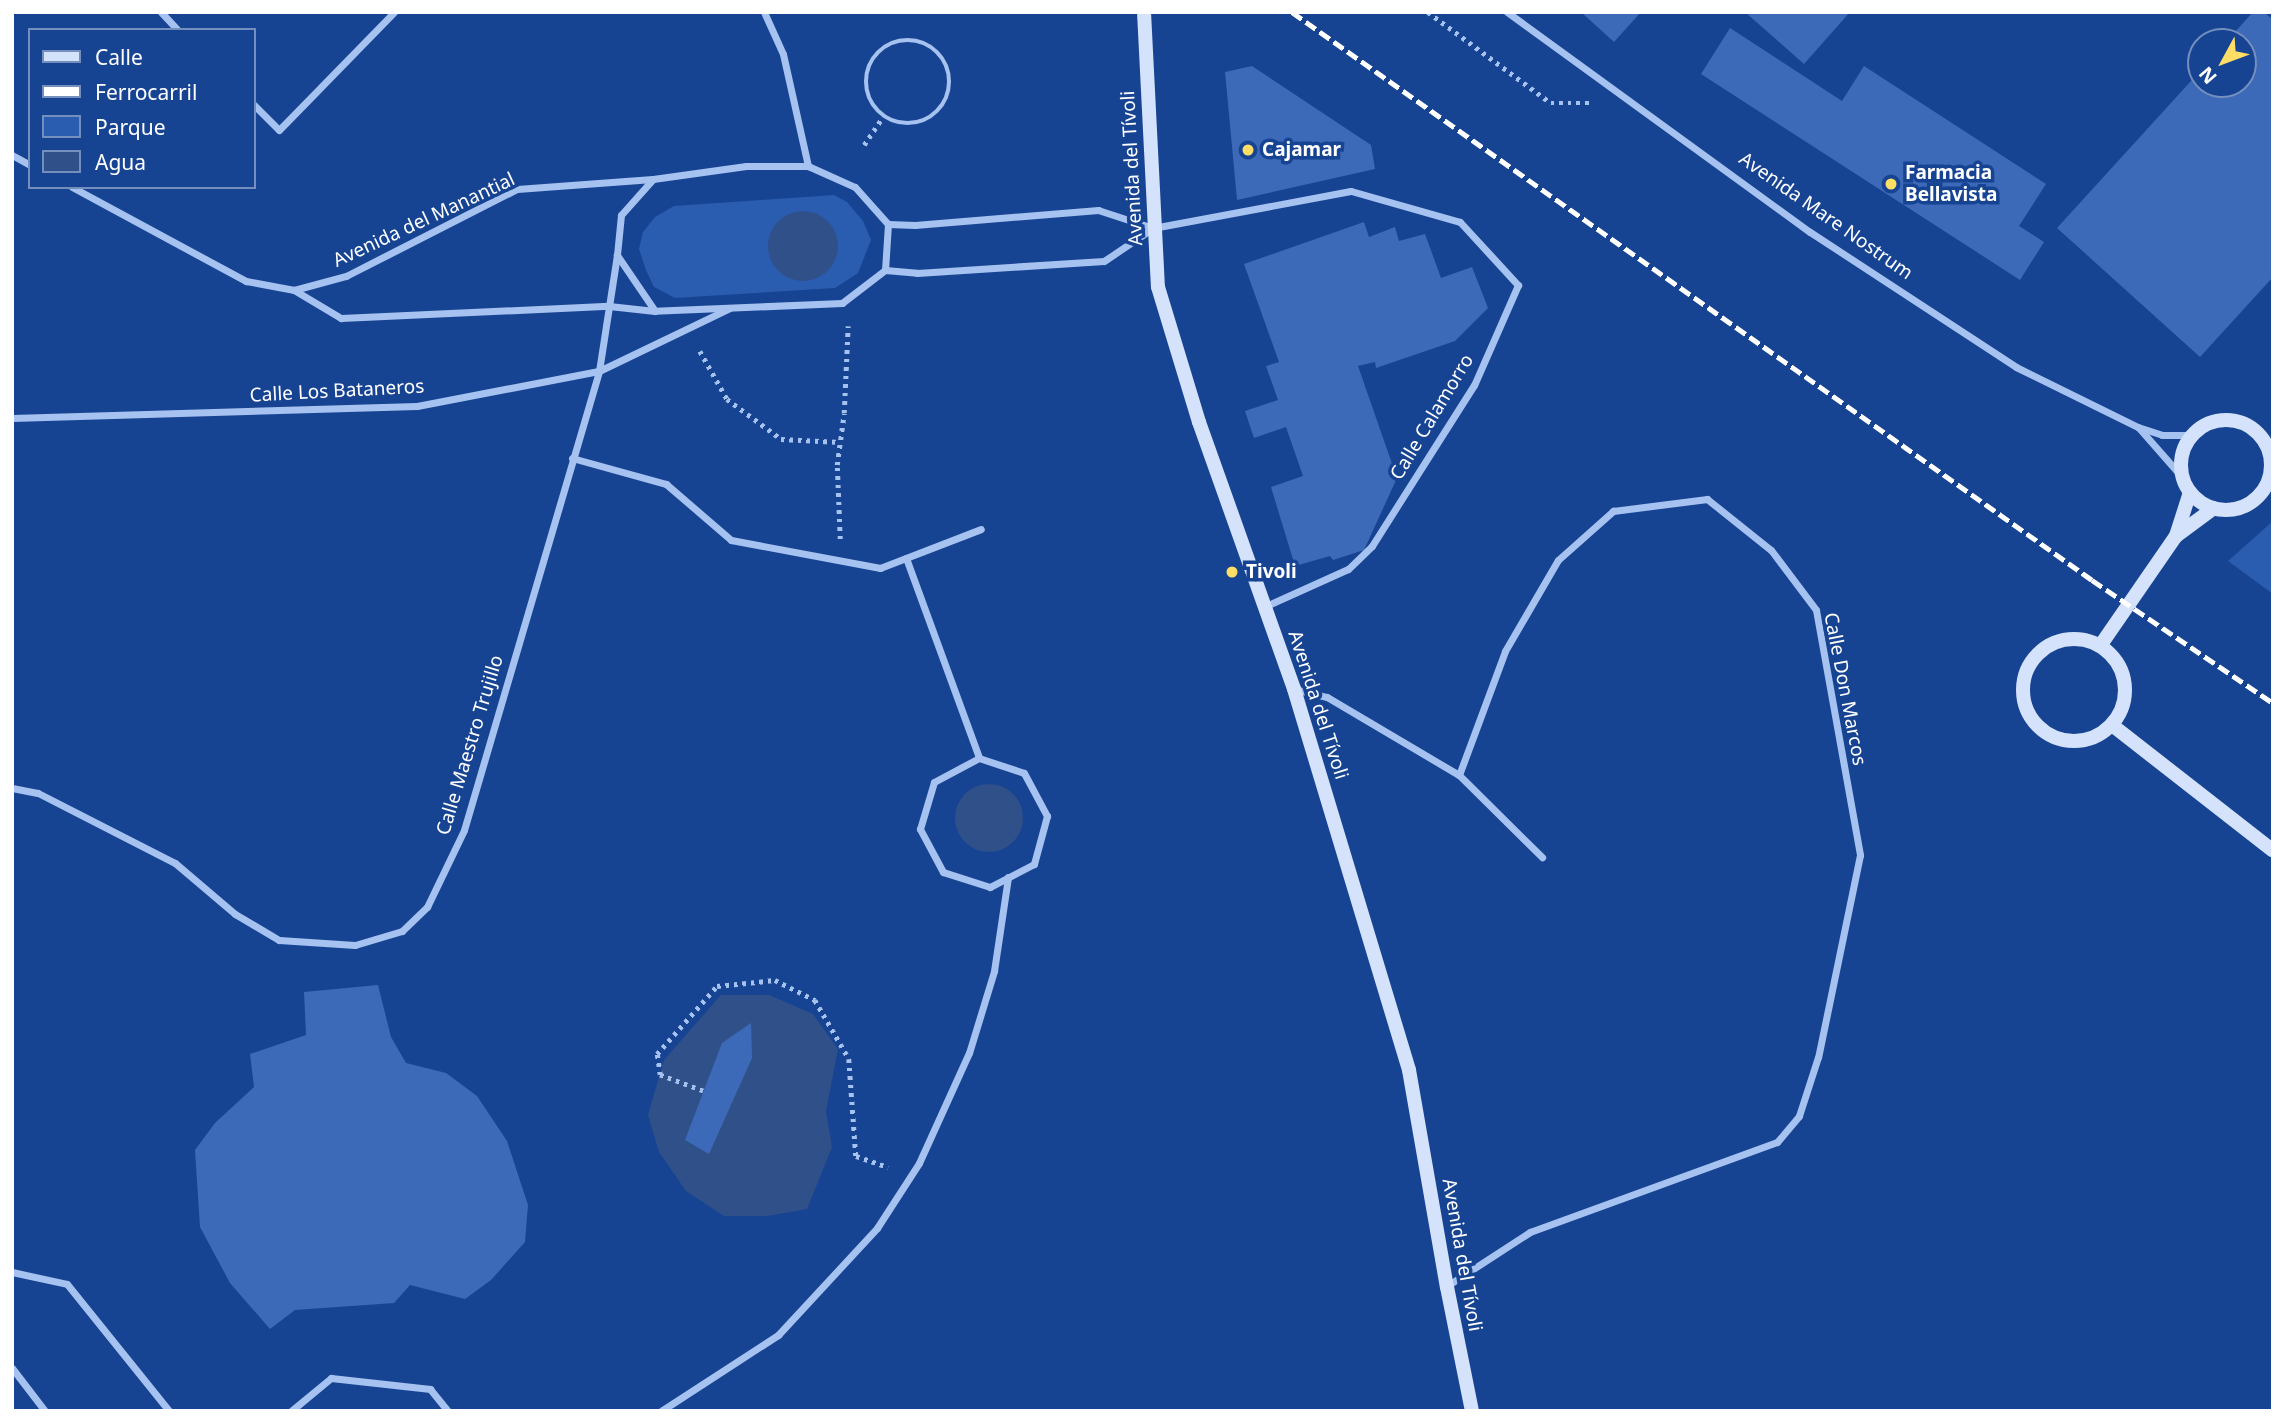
<!DOCTYPE html>
<meta charset="utf-8">
<style>
body{margin:0}
#map{position:relative;width:2285px;height:1423px;overflow:hidden;background:#174492;font-family:"Noto Sans",sans-serif}
div>[style]{position:absolute}
.green>*{inset:0;background:#2a5cb0}
.water>*{inset:0;background:#30508a}
.round{border-radius:50%}
.building>*{inset:0;background:#3c6ab8}
.path>*{height:4.5px;margin-top:-2.25px;transform-origin:0;background:repeating-linear-gradient(90deg,#a6c2f0 0 3.5px,transparent 0 8.5px)}
.path>.ring{margin:-2.25px;padding:0;box-sizing:content-box;background:none;border:4.5px solid #a6c2f0;border-radius:50%}
.street>*{height:7px;margin:-3.5px;padding:0 3.5px;transform-origin:3.5px;border-radius:3.5px;background:#a6c2f0}
.secondary>*{height:14px;margin:-7px;padding:0 7px;transform-origin:7px;border-radius:7px;background:#d4e2fb}
.secondary>.ring{margin:-7px;padding:0;box-sizing:content-box;background:none;border:14px solid #d4e2fb;border-radius:50%}
.rail>*{height:5px;margin-top:-2.5px;transform-origin:0;background:repeating-linear-gradient(90deg,#fff 0 12px,transparent 0 17px)}
.dots>*{width:19px;height:19px;translate:-50% -50%;box-sizing:border-box;border:4px solid #174492;border-radius:50%}
span{translate:-50% -50%;white-space:nowrap;text-align:center;line-height:1.15;-webkit-text-stroke:7px #174492;paint-order:stroke}
.poi-label{font-size:19px;color:#fff;font-weight:700}
.left{translate:0 -50%;text-align:left}
.street-label{font-size:19px;color:#fff}
.frame{position:absolute;inset:0;border:14px solid #fff;pointer-events:none}
.legend{position:absolute;left:28px;top:28px;width:228px;height:161px;box-sizing:border-box;background:#174492;border:2px solid #748fbe;margin:0;padding:9px 12px;list-style:none;font-size:21px;color:#fff}
.legend li{display:flex;align-items:center;gap:14px;height:35px}
.legend b{width:35px;border:2px solid #748fbe}
.north{position:absolute;left:2187px;top:28px;width:70px;height:70px;box-sizing:border-box;background:#174492;border:2px solid #748fbe;border-radius:50%;rotate:229deg;font-size:19px;font-weight:700;line-height:28px;text-align:center;color:#fff}
.north::after{content:'';display:block;margin:auto;width:24px;height:32px;background:#ffde65;clip-path:polygon(50% 0,100% 100%,50% 72%,0 100%)}
</style>
<div id="map">
<div class="green">
<i style="clip-path:polygon(834px 195px,847px 202px,863px 221px,871px 240px,858px 273px,835px 288px,675px 298px,654px 287px,646px 270px,639px 249px,643px 232px,655px 217px,674px 206px)"></i>
<i style="clip-path:polygon(2273px 521px,2273px 594px,2228px 561px)"></i>
</div>
<div class="water">
<i class="round" style="left:768px;top:211px;width:70px;height:70px"></i>
<i class="round" style="left:955px;top:784px;width:68px;height:68px"></i>
<i style="clip-path:polygon(721px 995px,769px 995px,813px 1014px,838px 1049px,826px 1111px,832px 1147px,807px 1209px,767px 1216px,724px 1216px,686px 1191px,659px 1152px,648px 1115px,664px 1060px)"></i>
</div>
<div class="building">
<i style="clip-path:polygon(1581px 12px,1641px 12px,1614px 42px)"></i>
<i style="clip-path:polygon(1745px 12px,1850px 12px,1804px 64px)"></i>
<i style="clip-path:polygon(2253px 12px,2264px 12px,2273px 20px,2273px 277px,2200px 357px,2057px 228px,2201px 70px,2201px 84px,2243px 84px,2243px 42px,2226px 42px)"></i>
<i style="clip-path:polygon(1730px 28px,1842px 101px,1864px 66px,2046px 184px,2019px 226px,2044px 242px,2020px 280px,1701px 74px)"></i>
<i style="clip-path:polygon(1252px 66px,1371px 145px,1375px 169px,1237px 200px,1225px 72px)"></i>
<i style="clip-path:polygon(1364px 222px,1369px 237px,1395px 227px,1399px 241px,1425px 234px,1441px 278px,1472px 267px,1488px 308px,1455px 341px,1376px 368px,1375px 362px,1358px 366px,1397px 478px,1364px 550px,1333px 560px,1330px 556px,1295px 566px,1271px 487px,1303px 476px,1286px 427px,1254px 438px,1245px 411px,1278px 400px,1266px 366px,1279px 362px,1244px 264px)"></i>
<i style="clip-path:polygon(378px 985px,391px 1037px,406px 1063px,446px 1073px,477px 1096px,507px 1141px,528px 1205px,525px 1242px,491px 1280px,465px 1299px,410px 1285px,394px 1303px,295px 1310px,270px 1329px,230px 1283px,200px 1227px,195px 1150px,215px 1123px,254px 1087px,250px 1054px,306px 1035px,304px 992px)"></i>
<i style="clip-path:polygon(751px 1023px,752px 1058px,709px 1154px,685px 1140px,722px 1043px)"></i>
</div>
<div class="path">
<i style="left:1428px;top:12px;width:153px;rotate:36.5deg"></i>
<i style="left:1551px;top:103px;width:42px"></i>
<i class="ring" style="left:866px;top:40px;width:79.5px;height:79.5px"></i>
<i style="left:864px;top:145px;width:34px;rotate:-56deg"></i>
<i style="left:700px;top:351px;width:55px;rotate:60.6deg"></i>
<i style="left:727px;top:399px;width:67px;rotate:36.5deg"></i>
<i style="left:781px;top:439px;width:59px;rotate:2.9deg"></i>
<i style="left:840px;top:539px;width:74px;rotate:-92.3deg"></i>
<i style="left:837px;top:465px;width:52px;rotate:-82.3deg"></i>
<i style="left:844px;top:413px;width:87px;rotate:-87.4deg"></i>
<i style="left:703px;top:1091px;width:46px;rotate:-159.6deg"></i>
<i style="left:660px;top:1075px;width:21px;rotate:-98deg"></i>
<i style="left:657px;top:1054px;width:91px;rotate:-48.6deg"></i>
<i style="left:717px;top:986px;width:58px;rotate:-5.9deg"></i>
<i style="left:775px;top:980px;width:45px;rotate:26.6deg"></i>
<i style="left:815px;top:1000px;width:68px;rotate:60deg"></i>
<i style="left:849px;top:1059px;width:97px;rotate:85.9deg"></i>
<i style="left:856px;top:1156px;width:34px;rotate:19deg"></i>
</div>
<div class="street">
<i style="left:161px;top:12px;width:25px;rotate:47deg"></i>
<i style="left:764px;top:12px;width:46px;rotate:65.7deg"></i>
<i style="left:783px;top:54px;width:115px;rotate:77.4deg"></i>
<i style="left:1507px;top:12px;width:374px;rotate:36deg"></i>
<i style="left:1810px;top:232px;width:246px;rotate:33.2deg"></i>
<i style="left:2016px;top:367px;width:136px;rotate:26.2deg"></i>
<i style="left:2138px;top:427px;width:25px;rotate:18deg"></i>
<i style="left:2162px;top:435px;width:30px"></i>
<i style="left:254px;top:105px;width:35px;rotate:45deg"></i>
<i style="left:279px;top:130px;width:165px;rotate:-45.7deg"></i>
<i style="left:12px;top:155px;width:21px;rotate:29deg"></i>
<i style="left:746px;top:166px;width:62px"></i>
<i style="left:808px;top:166px;width:51px;rotate:24.1deg"></i>
<i style="left:855px;top:187px;width:50px;rotate:48.3deg"></i>
<i style="left:888px;top:224px;width:46px;rotate:93.7deg"></i>
<i style="left:885px;top:270px;width:54px;rotate:142.5deg"></i>
<i style="left:842px;top:303px;width:187px;rotate:177.6deg"></i>
<i style="left:655px;top:311px;width:68px;rotate:-124.2deg"></i>
<i style="left:617px;top:255px;width:40px;rotate:-84.3deg"></i>
<i style="left:621px;top:215px;width:48px;rotate:-48.4deg"></i>
<i style="left:653px;top:179px;width:94px;rotate:-8deg"></i>
<i style="left:72px;top:187px;width:198px;rotate:28.4deg"></i>
<i style="left:246px;top:281px;width:49px;rotate:10.6deg"></i>
<i style="left:294px;top:290px;width:55px;rotate:30.8deg"></i>
<i style="left:341px;top:318px;width:268px;rotate:-2.6deg"></i>
<i style="left:609px;top:306px;width:46px;rotate:6.2deg"></i>
<i style="left:888px;top:224px;width:27px;rotate:2deg"></i>
<i style="left:915px;top:225px;width:184px;rotate:-4.7deg"></i>
<i style="left:1098px;top:210px;width:58px;rotate:18.1deg"></i>
<i style="left:885px;top:270px;width:32px;rotate:5deg"></i>
<i style="left:917px;top:273px;width:187px;rotate:-3.7deg"></i>
<i style="left:1104px;top:261px;width:59px;rotate:-34deg"></i>
<i style="left:1153px;top:228px;width:201px;rotate:-10.6deg"></i>
<i style="left:1351px;top:191px;width:113px;rotate:15.9deg"></i>
<i style="left:1460px;top:222px;width:86px;rotate:47.4deg"></i>
<i style="left:1518px;top:285px;width:109px;rotate:113.7deg"></i>
<i style="left:1474px;top:385px;width:191px;rotate:122.4deg"></i>
<i style="left:1372px;top:546px;width:33px;rotate:136deg"></i>
<i style="left:1348px;top:569px;width:90px;rotate:155.7deg"></i>
<i style="left:294px;top:290px;width:54px;rotate:-15.1deg"></i>
<i style="left:346px;top:276px;width:192px;rotate:-27deg"></i>
<i style="left:517px;top:189px;width:136px;rotate:-4.2deg"></i>
<i style="left:12px;top:418px;width:405px;rotate:-1.7deg"></i>
<i style="left:417px;top:406px;width:185px;rotate:-10.9deg"></i>
<i style="left:599px;top:371px;width:145px;rotate:-25.7deg"></i>
<i style="left:2139px;top:428px;width:67px;rotate:48.7deg"></i>
<i style="left:572px;top:458px;width:98px;rotate:15.5deg"></i>
<i style="left:666px;top:484px;width:86px;rotate:40.7deg"></i>
<i style="left:731px;top:540px;width:152px;rotate:10.6deg"></i>
<i style="left:880px;top:568px;width:108px;rotate:-21.1deg"></i>
<i style="left:906px;top:558px;width:213px;rotate:69.9deg"></i>
<i style="left:1294px;top:689px;width:34px;rotate:14deg"></i>
<i style="left:1327px;top:697px;width:153px;rotate:30.6deg"></i>
<i style="left:1459px;top:775px;width:132px;rotate:-69.6deg"></i>
<i style="left:1505px;top:651px;width:105px;rotate:-59.8deg"></i>
<i style="left:1558px;top:560px;width:74px;rotate:-41.7deg"></i>
<i style="left:1613px;top:511px;width:95px;rotate:-7.3deg"></i>
<i style="left:1707px;top:499px;width:82px;rotate:38.6deg"></i>
<i style="left:1771px;top:550px;width:75px;rotate:53.1deg"></i>
<i style="left:1816px;top:610px;width:249px;rotate:79.8deg"></i>
<i style="left:1860px;top:855px;width:206px;rotate:101.7deg"></i>
<i style="left:1818px;top:1057px;width:62px;rotate:107.9deg"></i>
<i style="left:1799px;top:1116px;width:34px;rotate:130deg"></i>
<i style="left:1777px;top:1142px;width:263px;rotate:160deg"></i>
<i style="left:1530px;top:1232px;width:99px;rotate:147deg"></i>
<i style="left:979px;top:758px;width:47px;rotate:18.4deg"></i>
<i style="left:1024px;top:773px;width:49px;rotate:61.9deg"></i>
<i style="left:1047px;top:816px;width:50px;rotate:105.2deg"></i>
<i style="left:1034px;top:864px;width:50px;rotate:152.4deg"></i>
<i style="left:990px;top:887px;width:49px;rotate:-162.3deg"></i>
<i style="left:943px;top:872px;width:49px;rotate:-118.1deg"></i>
<i style="left:920px;top:829px;width:49px;rotate:-73.4deg"></i>
<i style="left:934px;top:782px;width:51px;rotate:-28.1deg"></i>
<i style="left:1459px;top:775px;width:117px;rotate:44.7deg"></i>
<i style="left:12px;top:788px;width:26px;rotate:11deg"></i>
<i style="left:38px;top:793px;width:154px;rotate:27.1deg"></i>
<i style="left:175px;top:863px;width:79px;rotate:40.4deg"></i>
<i style="left:235px;top:914px;width:51px;rotate:30.6deg"></i>
<i style="left:279px;top:940px;width:76px;rotate:3.8deg"></i>
<i style="left:355px;top:945px;width:49px;rotate:-16.6deg"></i>
<i style="left:402px;top:931px;width:35px;rotate:-44deg"></i>
<i style="left:427px;top:907px;width:85px;rotate:-64.3deg"></i>
<i style="left:464px;top:830px;width:478px;rotate:-73.6deg"></i>
<i style="left:599px;top:371px;width:117px;rotate:-81.2deg"></i>
<i style="left:12px;top:1272px;width:56px;rotate:12.3deg"></i>
<i style="left:67px;top:1284px;width:163px;rotate:51.2deg"></i>
<i style="left:12px;top:1368px;width:54px;rotate:52.5deg"></i>
<i style="left:291px;top:1411px;width:52px;rotate:-39.5deg"></i>
<i style="left:331px;top:1378px;width:100px;rotate:6.3deg"></i>
<i style="left:430px;top:1389px;width:28px;rotate:51deg"></i>
<i style="left:661px;top:1411px;width:140px;rotate:-33deg"></i>
<i style="left:778px;top:1335px;width:146px;rotate:-47.2deg"></i>
<i style="left:877px;top:1228px;width:77px;rotate:-57.1deg"></i>
<i style="left:919px;top:1163px;width:121px;rotate:-65.6deg"></i>
<i style="left:969px;top:1053px;width:86px;rotate:-73deg"></i>
<i style="left:994px;top:971px;width:95px;rotate:-81.5deg"></i>
</div>
<div class="secondary">
<i style="left:1144px;top:12px;width:275px;rotate:87.1deg"></i>
<i style="left:1158px;top:287px;width:141px;rotate:73.1deg"></i>
<i style="left:1199px;top:422px;width:283px;rotate:70.4deg"></i>
<i style="left:1294px;top:689px;width:398px;rotate:73.2deg"></i>
<i style="left:1409px;top:1070px;width:220px;rotate:80.1deg"></i>
<i style="left:1447px;top:1287px;width:126px;rotate:78.6deg"></i>
<i class="ring" style="left:2181px;top:420px;width:76px;height:76px"></i>
<i style="left:2176px;top:536px;width:47px;rotate:-36.4deg"></i>
<i class="ring" style="left:2023px;top:639px;width:88px;height:88px"></i>
<i style="left:2100px;top:646px;width:134px;rotate:-55.4deg"></i>
<i style="left:2176px;top:536px;width:46px;rotate:-72.3deg"></i>
<i style="left:2112px;top:725px;width:204px;rotate:38deg"></i>
</div>
<div class="rail">
<i style="left:1292px;top:12px;width:981px;rotate:35.37deg"></i>
<i style="left:2092px;top:580px;width:219px;rotate:34.2deg"></i>
</div>
<div class="dots">
<i style="left:1248px;top:150px;background:#ffde65"></i>
<i style="left:1891px;top:184px;background:#ffde65"></i>
<i style="left:1232px;top:572px;background:#ffde65"></i>
</div>
<div class="poi-label">
<span class="left" style="left:1262px;top:150px">Cajamar</span>
<span class="left" style="left:1905px;top:184px">Farmacia<br>Bellavista</span>
<span class="left" style="left:1246px;top:572px">Tivoli</span>
</div>
<div class="street-label">
<span style="left:1132px;top:168px;rotate:-93deg">Avenida del Tívoli</span>
<span style="left:1826px;top:216px;rotate:35deg">Avenida Mare Nostrum</span>
<span style="left:424px;top:220px;rotate:-25deg">Avenida del Manantial</span>
<span style="left:337px;top:391px;rotate:-3deg">Calle Los Bataneros</span>
<span style="left:1432px;top:417px;rotate:-59deg">Calle Calamorro</span>
<span style="left:1845px;top:689px;rotate:79deg">Calle Don Marcos</span>
<span style="left:1318px;top:705px;rotate:72deg">Avenida del Tívoli</span>
<span style="left:470px;top:745px;rotate:-73deg">Calle Maestro Trujillo</span>
<span style="left:1462px;top:1255px;rotate:80deg">Avenida del Tívoli</span>
</div>
<div class="frame"></div>
<ul class="legend">
<li><b style="height:9px;background:#d4e2fb"></b>Calle</li>
<li><b style="height:9px;background:#fff"></b>Ferrocarril</li>
<li><b style="height:19px;background:#2a5cb0"></b>Parque</li>
<li><b style="height:19px;background:#30508a"></b>Agua</li>
</ul>
<div class="north">N</div>
</div>
